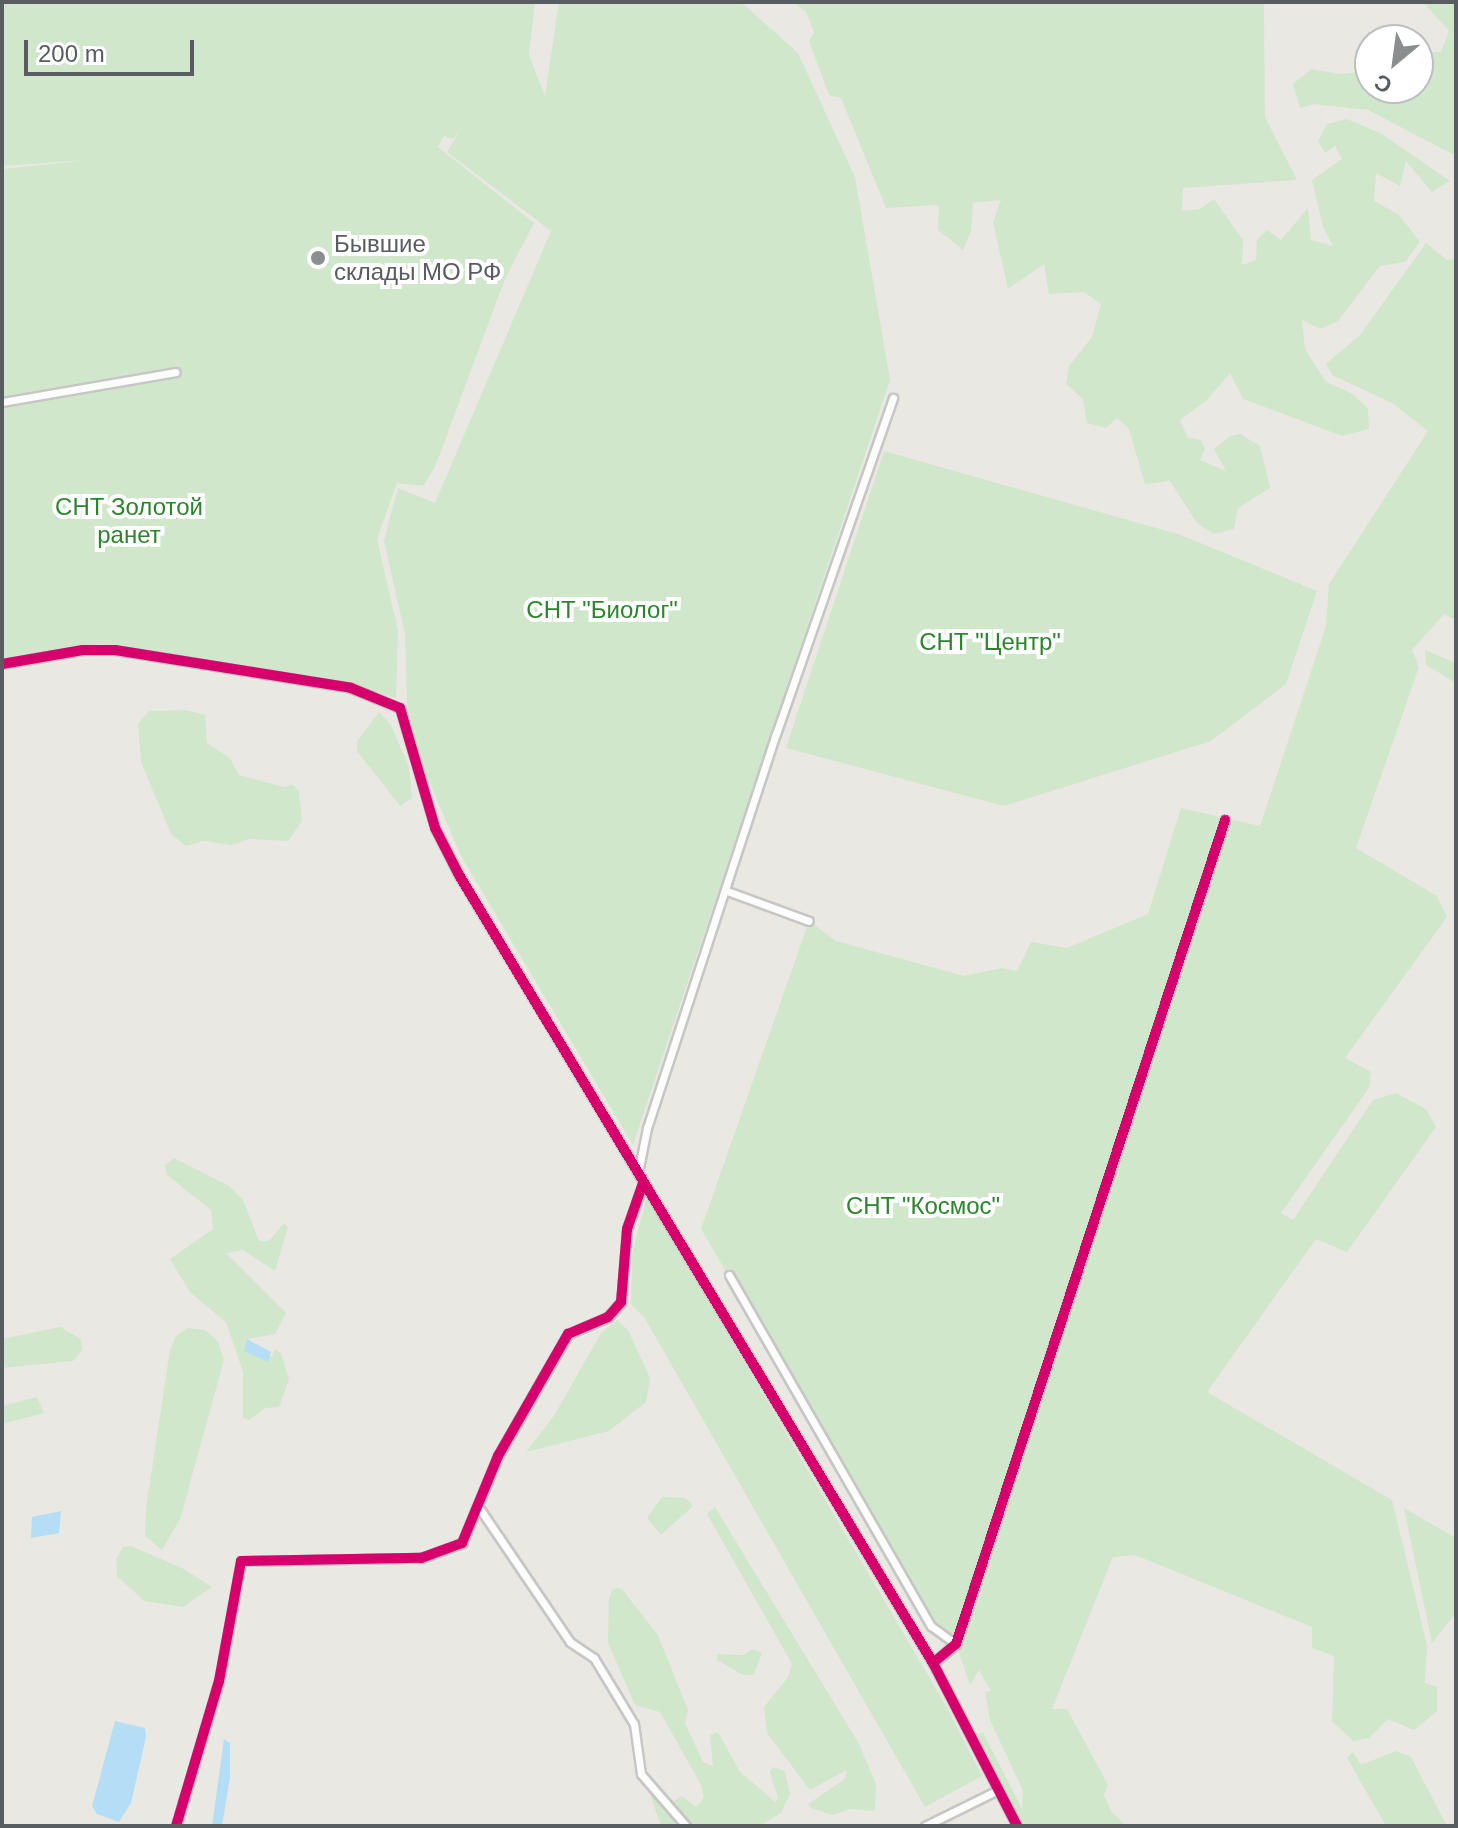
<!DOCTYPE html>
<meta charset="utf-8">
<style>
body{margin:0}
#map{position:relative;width:1458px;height:1828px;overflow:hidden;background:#eae8e2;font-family:Helvetica,sans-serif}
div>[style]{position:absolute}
.green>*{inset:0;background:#d1e7cb}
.water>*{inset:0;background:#b4def6}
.roads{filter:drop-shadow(2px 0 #c6c6c5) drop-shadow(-2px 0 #c6c6c5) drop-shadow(0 2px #c6c6c5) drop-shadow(0 -2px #c6c6c5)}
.minor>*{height:7px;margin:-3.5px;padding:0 3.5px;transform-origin:3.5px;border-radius:3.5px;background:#fcfcfb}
.cycleway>*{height:10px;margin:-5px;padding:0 5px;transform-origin:5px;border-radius:5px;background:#d6006c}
.dots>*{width:22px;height:22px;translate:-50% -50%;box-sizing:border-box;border:4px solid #fff;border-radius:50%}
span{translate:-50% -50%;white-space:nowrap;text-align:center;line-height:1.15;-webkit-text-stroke:8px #fff;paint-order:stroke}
.poi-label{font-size:24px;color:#585d62}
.left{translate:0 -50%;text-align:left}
.park-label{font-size:24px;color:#2e842e}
.frame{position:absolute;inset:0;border:4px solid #585d62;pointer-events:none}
.north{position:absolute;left:1354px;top:24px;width:80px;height:80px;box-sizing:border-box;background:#fff;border:2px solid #bcbec0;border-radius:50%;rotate:209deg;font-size:22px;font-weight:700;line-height:32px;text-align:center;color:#585d62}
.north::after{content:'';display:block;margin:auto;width:28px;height:36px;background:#8b8e8f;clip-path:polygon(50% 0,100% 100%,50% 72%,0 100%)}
.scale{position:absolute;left:24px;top:40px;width:170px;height:36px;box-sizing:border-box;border:4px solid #585d62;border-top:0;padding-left:10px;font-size:24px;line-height:28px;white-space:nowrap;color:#585d62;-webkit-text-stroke:6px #fff;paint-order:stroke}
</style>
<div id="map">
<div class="green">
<i style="clip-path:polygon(2px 2px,535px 2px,529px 55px,545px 96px,559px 2px,741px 2px,798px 53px,855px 177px,890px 380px,633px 1145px,461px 856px,408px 732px,405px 634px,384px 541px,398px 488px,435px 503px,551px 231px,447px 152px,461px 128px,453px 139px,444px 136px,438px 147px,534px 223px,505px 279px,435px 467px,423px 486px,397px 483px,377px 539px,398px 631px,396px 698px,346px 682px,98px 644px,2px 661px,2px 169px,88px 160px,2px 166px)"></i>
<i style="clip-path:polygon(794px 2px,1264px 2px,1265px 117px,1297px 180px,1183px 188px,1182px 211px,1200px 209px,1214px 199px,1243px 240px,1242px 265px,1256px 260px,1257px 240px,1267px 230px,1281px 240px,1308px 208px,1311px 240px,1333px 246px,1323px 227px,1312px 180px,1342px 159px,1335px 146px,1325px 153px,1318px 141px,1327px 124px,1347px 119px,1382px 134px,1450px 181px,1432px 192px,1406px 161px,1400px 186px,1376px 173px,1374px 201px,1399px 215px,1420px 242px,1405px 262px,1380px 266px,1338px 321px,1320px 329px,1302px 320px,1305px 349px,1326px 382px,1353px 394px,1368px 409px,1369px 429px,1342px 436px,1243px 399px,1230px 373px,1206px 401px,1180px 420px,1188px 438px,1201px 440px,1205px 448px,1200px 460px,1226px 471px,1214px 449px,1230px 436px,1240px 434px,1260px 446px,1270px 488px,1238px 508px,1234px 529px,1214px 534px,1197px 523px,1170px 481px,1145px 484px,1129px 429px,1117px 418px,1106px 428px,1087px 423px,1083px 399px,1066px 384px,1069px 366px,1092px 337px,1101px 304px,1084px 292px,1049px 294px,1044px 264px,1008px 289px,993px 222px,1001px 200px,973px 203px,971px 232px,963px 250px,938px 230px,939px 205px,886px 208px,841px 98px,829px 95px,809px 41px,814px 32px,806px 12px)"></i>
<i style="clip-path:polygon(1456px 2px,1456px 156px,1368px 110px,1314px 104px,1300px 108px,1293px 84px,1311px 69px,1340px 74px,1370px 71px,1370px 88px,1418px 88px,1418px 52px,1441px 52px,1449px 31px,1424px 3px)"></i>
<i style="clip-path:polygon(1426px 243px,1447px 260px,1456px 259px,1456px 620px,1444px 614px,1412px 650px,1419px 667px,1356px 848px,1437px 896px,1447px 917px,1345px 1058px,1371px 1072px,1369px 1088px,1281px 1213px,1293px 1220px,1373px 1100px,1396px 1093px,1426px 1109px,1436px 1127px,1347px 1252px,1316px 1239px,1207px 1392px,1392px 1500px,1427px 1645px,1425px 1683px,1437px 1687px,1437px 1711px,1414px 1730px,1388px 1719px,1369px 1738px,1353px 1741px,1332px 1721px,1334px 1656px,1312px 1648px,1312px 1627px,1135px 1555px,1113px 1557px,1052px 1709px,1067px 1709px,1108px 1785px,1104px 1795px,1111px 1811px,1126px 1826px,1022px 1826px,973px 1735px,983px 1732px,1022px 1809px,1023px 1791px,990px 1720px,985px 1692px,991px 1691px,979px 1670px,970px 1685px,956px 1644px,939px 1635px,701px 1229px,809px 921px,836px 941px,964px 976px,1002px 968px,1017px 971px,1031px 942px,1067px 948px,1148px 914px,1181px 808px,1260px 826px,1326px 626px,1329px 584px,1428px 431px,1392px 403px,1332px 375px,1326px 364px,1360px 335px)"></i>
<i style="clip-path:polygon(884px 451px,1181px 535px,1317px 591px,1286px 684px,1211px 741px,1004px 806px,786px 748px)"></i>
<i style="clip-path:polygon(1425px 650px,1456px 663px,1456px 683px,1426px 665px)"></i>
<i style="clip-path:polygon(186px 710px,205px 715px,207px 743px,230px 758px,239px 775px,284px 787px,293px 784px,299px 792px,302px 821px,288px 841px,249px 839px,232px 845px,204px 841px,186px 846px,171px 834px,141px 762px,138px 724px,149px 711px)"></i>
<i style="clip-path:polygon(379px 712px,391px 725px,409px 767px,412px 798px,400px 806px,357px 751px,357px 741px)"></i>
<i style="clip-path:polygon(174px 1158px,229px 1186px,243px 1200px,259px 1241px,269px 1241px,284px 1223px,288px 1227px,275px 1271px,243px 1250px,226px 1253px,286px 1313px,275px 1334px,247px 1339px,272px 1357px,275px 1349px,281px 1353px,289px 1379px,279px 1407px,265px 1408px,249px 1420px,243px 1418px,243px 1372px,226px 1322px,190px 1292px,170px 1259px,213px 1229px,211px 1210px,167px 1175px,165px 1165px)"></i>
<i style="clip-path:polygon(647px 1196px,949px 1711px,982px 1776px,925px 1807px,644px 1317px,631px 1304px,632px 1254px)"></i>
<i style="clip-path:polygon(617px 1320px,628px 1330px,650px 1378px,646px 1402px,609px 1431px,526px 1452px,554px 1416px,601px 1333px)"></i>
<i style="clip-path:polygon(60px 1327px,81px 1339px,82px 1350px,73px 1361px,2px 1368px,2px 1339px)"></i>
<i style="clip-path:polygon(188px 1328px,206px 1330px,218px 1342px,224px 1360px,180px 1519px,162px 1550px,145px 1536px,146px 1508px,170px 1350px,176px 1336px)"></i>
<i style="clip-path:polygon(37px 1397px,44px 1413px,2px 1424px,2px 1406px)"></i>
<i style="clip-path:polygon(662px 1497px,686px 1498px,693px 1506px,661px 1535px,647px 1518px)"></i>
<i style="clip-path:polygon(715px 1507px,859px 1744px,876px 1784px,875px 1811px,851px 1809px,832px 1815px,811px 1808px,808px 1804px,845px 1779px,847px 1770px,810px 1790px,767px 1733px,764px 1707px,788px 1677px,792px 1664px,707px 1514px)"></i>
<i style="clip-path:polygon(1404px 1508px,1456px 1538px,1456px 1613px,1432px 1643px)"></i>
<i style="clip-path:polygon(131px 1546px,182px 1568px,212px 1587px,183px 1607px,144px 1601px,117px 1576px,116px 1560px,123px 1547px)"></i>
<i style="clip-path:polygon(621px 1588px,658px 1635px,688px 1710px,685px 1723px,703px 1762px,713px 1766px,710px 1735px,718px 1732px,740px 1772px,775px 1802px,778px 1798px,770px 1772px,773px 1767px,785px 1771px,790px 1794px,781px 1813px,759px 1826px,661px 1826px,647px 1785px,666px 1806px,682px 1796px,696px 1807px,704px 1798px,701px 1785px,660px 1712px,635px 1705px,608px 1643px,609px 1598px,613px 1589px)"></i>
<i style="clip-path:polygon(753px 1649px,762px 1653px,754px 1674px,743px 1675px,717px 1660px,717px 1654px,743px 1655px)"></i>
<i style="clip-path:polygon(1396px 1751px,1411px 1757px,1447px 1826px,1386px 1826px,1347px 1758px,1353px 1752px,1361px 1765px)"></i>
</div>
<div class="water">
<i style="clip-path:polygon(247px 1339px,271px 1352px,268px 1362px,244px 1351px)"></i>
<i style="clip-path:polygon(61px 1511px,59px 1533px,31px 1538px,32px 1517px)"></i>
<i style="clip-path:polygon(115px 1721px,145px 1728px,146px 1737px,131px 1803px,119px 1822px,97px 1814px,92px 1806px)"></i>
<i style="clip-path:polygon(224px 1739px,230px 1743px,230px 1777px,222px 1826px,212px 1826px)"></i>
</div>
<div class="roads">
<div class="minor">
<i style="left:2px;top:402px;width:176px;rotate:-9.8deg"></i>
<i style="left:2px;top:664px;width:82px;rotate:-9.8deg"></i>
<i style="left:83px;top:650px;width:32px"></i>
<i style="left:115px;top:650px;width:239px;rotate:9.1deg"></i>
<i style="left:351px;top:688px;width:53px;rotate:22.2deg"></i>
<i style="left:400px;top:708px;width:125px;rotate:73.7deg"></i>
<i style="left:435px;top:828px;width:53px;rotate:62.9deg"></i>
<i style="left:459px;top:875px;width:920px;rotate:58.97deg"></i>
<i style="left:933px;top:1663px;width:183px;rotate:62.7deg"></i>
<i style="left:727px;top:891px;width:87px;rotate:20.1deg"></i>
<i style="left:638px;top:1173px;width:46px;rotate:-78.7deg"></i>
<i style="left:647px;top:1128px;width:415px;rotate:-71.9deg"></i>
<i style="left:776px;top:734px;width:356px;rotate:-70.8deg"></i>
<i style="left:729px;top:1275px;width:405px;rotate:60.1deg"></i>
<i style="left:931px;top:1626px;width:31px;rotate:36deg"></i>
<i style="left:480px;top:1509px;width:161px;rotate:55.9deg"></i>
<i style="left:570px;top:1642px;width:29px;rotate:34deg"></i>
<i style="left:594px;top:1658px;width:77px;rotate:58.8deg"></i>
<i style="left:634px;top:1724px;width:50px;rotate:82deg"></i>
<i style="left:641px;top:1774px;width:69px;rotate:49.1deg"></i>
<i style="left:933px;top:1663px;width:30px;rotate:-40deg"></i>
<i style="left:956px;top:1644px;width:867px;rotate:-71.92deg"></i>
<i style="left:176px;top:1826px;width:151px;rotate:-73.5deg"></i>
<i style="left:219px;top:1681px;width:122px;rotate:-79.6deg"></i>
<i style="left:241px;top:1561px;width:180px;rotate:-1deg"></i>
<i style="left:421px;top:1558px;width:44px;rotate:-20.1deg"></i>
<i style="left:462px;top:1543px;width:94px;rotate:-67.5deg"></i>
<i style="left:498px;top:1456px;width:141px;rotate:-60.2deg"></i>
<i style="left:568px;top:1334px;width:43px;rotate:-23deg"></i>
<i style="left:608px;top:1317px;width:20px;rotate:-49deg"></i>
<i style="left:621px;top:1302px;width:73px;rotate:-85.3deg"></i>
<i style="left:627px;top:1229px;width:49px;rotate:-70.8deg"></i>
<i style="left:925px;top:1826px;width:81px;rotate:-26.3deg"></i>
</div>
</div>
<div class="cycleway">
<i style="left:2px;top:664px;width:82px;rotate:-9.8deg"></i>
<i style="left:83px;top:650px;width:32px"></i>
<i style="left:115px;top:650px;width:239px;rotate:9.1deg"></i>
<i style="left:351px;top:688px;width:53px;rotate:22.2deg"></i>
<i style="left:400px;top:708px;width:125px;rotate:73.7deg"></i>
<i style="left:435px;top:828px;width:53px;rotate:62.9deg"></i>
<i style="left:459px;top:875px;width:920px;rotate:58.97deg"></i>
<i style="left:933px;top:1663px;width:183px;rotate:62.7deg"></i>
<i style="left:933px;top:1663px;width:30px;rotate:-40deg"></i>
<i style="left:956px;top:1644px;width:867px;rotate:-71.92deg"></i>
<i style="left:176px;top:1826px;width:151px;rotate:-73.5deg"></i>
<i style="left:219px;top:1681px;width:122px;rotate:-79.6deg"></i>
<i style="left:241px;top:1561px;width:180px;rotate:-1deg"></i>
<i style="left:421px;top:1558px;width:44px;rotate:-20.1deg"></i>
<i style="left:462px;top:1543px;width:94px;rotate:-67.5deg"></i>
<i style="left:498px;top:1456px;width:141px;rotate:-60.2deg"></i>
<i style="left:568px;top:1334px;width:43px;rotate:-23deg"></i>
<i style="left:608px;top:1317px;width:20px;rotate:-49deg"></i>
<i style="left:621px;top:1302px;width:73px;rotate:-85.3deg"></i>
<i style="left:627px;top:1229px;width:49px;rotate:-70.8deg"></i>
</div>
<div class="dots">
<i style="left:318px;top:258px;background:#8b8e8f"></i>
</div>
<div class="poi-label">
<span class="left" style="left:334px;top:258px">Бывшие<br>склады МО РФ</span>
</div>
<div class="park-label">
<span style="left:129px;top:521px">СНТ Золотой<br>ранет</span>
<span style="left:602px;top:610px">СНТ "Биолог"</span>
<span style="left:990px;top:642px">СНТ "Центр"</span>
<span style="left:923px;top:1206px">СНТ "Космос"</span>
</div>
<div class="frame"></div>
<div class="north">С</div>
<div class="scale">200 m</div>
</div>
